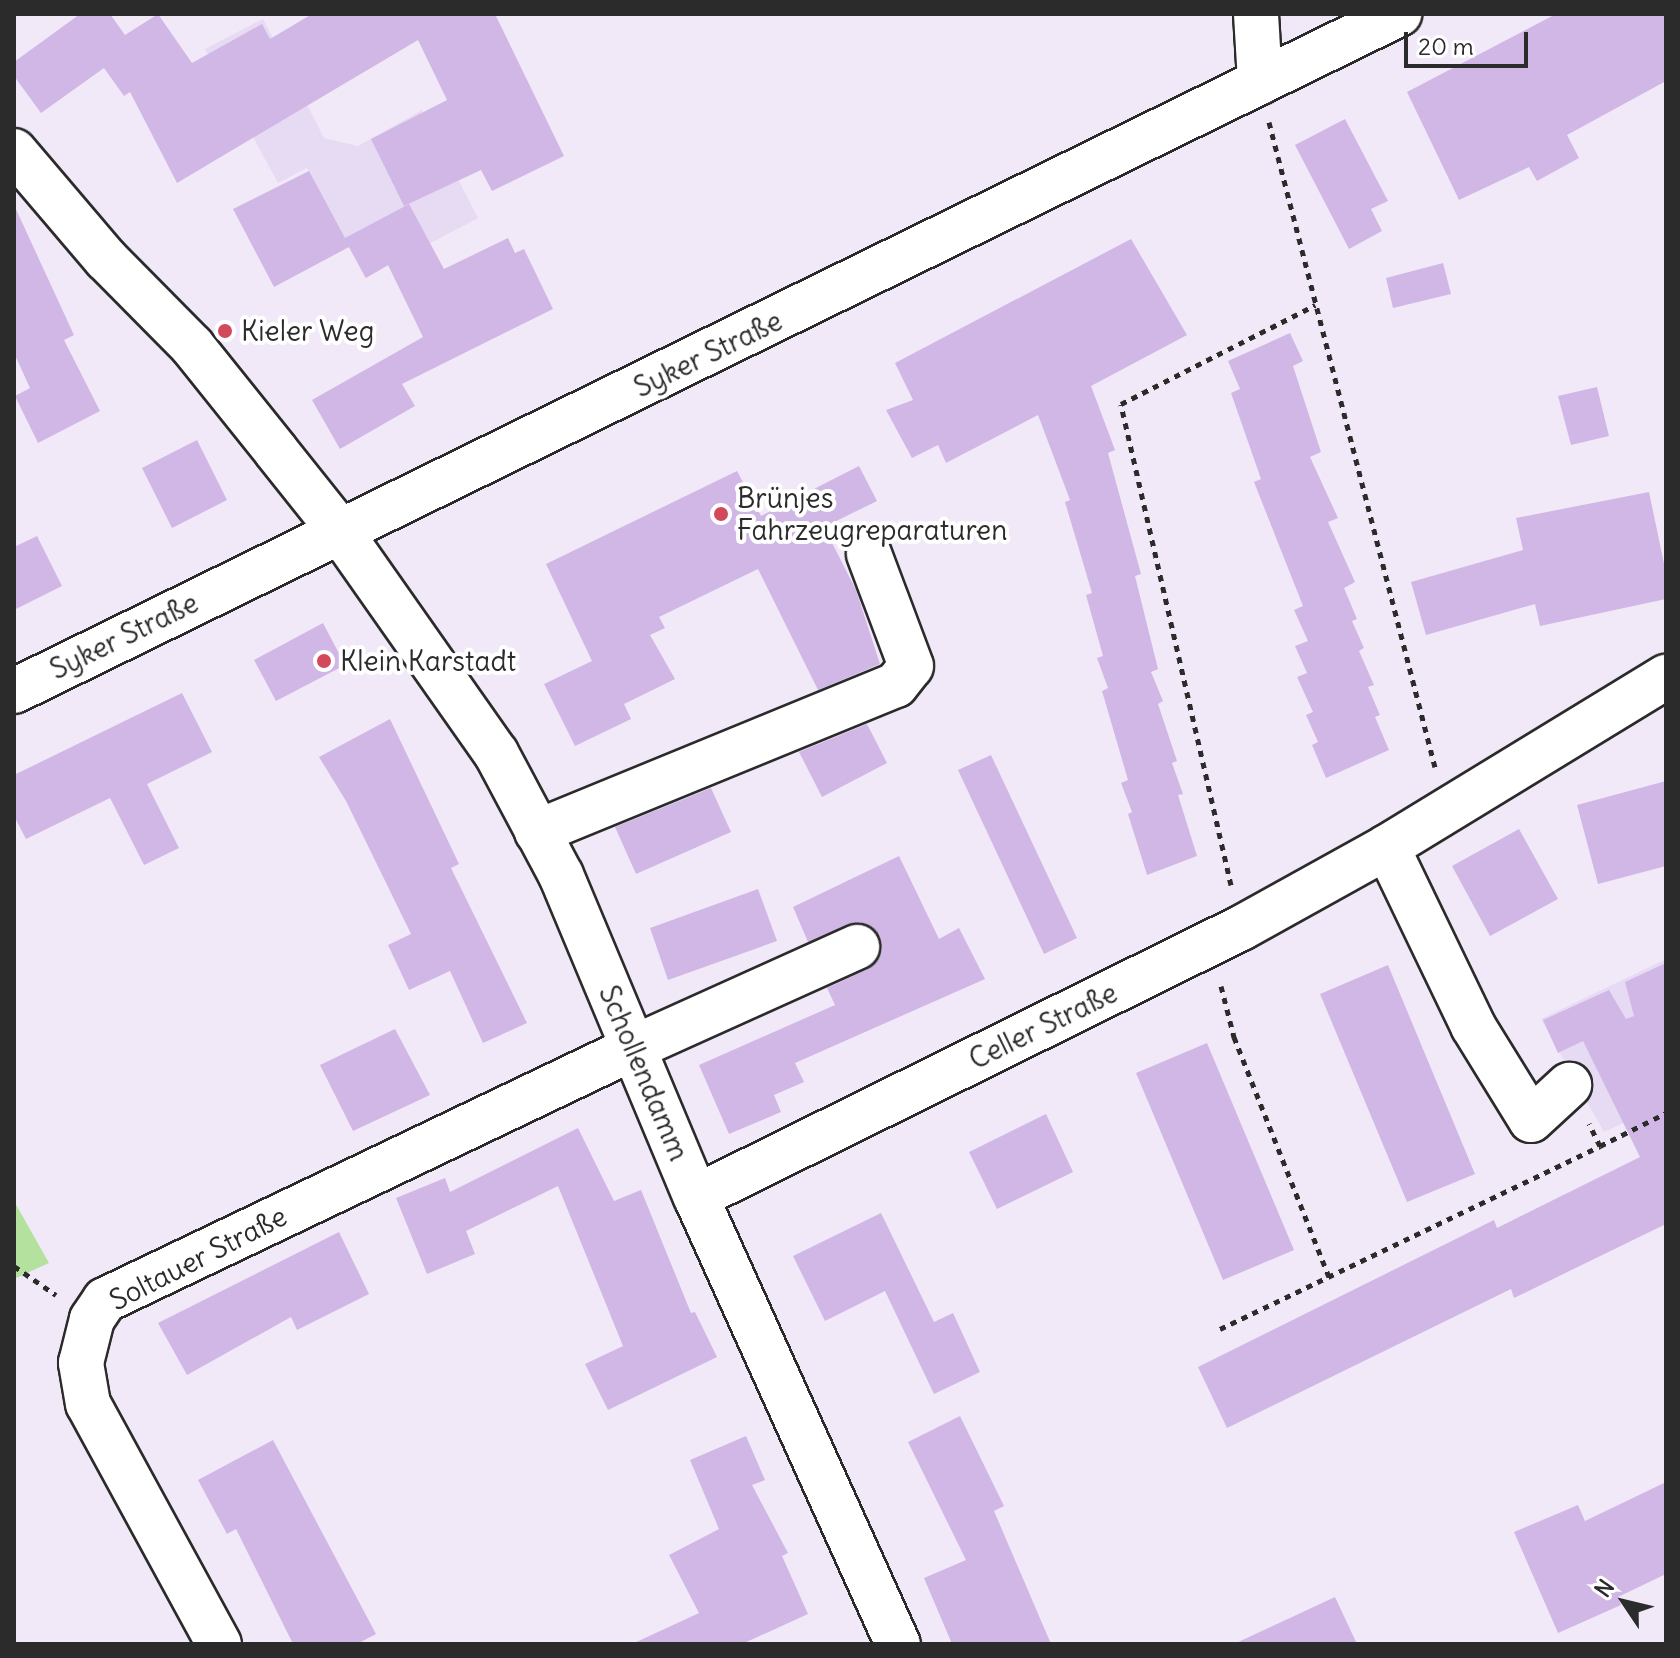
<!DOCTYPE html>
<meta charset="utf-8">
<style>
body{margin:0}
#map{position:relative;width:1680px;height:1658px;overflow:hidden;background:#f1e9f8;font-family:Delius,sans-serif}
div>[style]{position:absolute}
.built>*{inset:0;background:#e7daf3}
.green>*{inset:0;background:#b5e19f}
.building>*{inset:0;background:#d1b7e6}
.path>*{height:5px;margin-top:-2.5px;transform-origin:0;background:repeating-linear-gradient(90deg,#2b2b2b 0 6px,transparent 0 12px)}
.roads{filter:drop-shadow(2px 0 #2b2b2b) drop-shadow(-2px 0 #2b2b2b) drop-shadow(0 2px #2b2b2b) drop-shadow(0 -2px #2b2b2b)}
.minor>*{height:44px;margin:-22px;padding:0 22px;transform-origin:22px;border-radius:22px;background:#fff}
.major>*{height:44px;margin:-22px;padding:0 22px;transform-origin:22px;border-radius:22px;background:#fff}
.dots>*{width:22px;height:22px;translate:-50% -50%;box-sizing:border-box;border:4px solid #fff;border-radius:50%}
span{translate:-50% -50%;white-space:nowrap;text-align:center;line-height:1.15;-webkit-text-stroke:8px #fff;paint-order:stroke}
.poi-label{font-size:28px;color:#2b2b2b}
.left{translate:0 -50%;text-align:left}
.street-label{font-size:28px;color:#2b2b2b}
.frame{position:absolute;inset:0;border:16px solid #2b2b2b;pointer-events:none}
.north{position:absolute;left:1584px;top:1562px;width:80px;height:80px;-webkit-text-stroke:6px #fff;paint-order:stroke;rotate:305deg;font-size:22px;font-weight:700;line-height:32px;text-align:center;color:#2b2b2b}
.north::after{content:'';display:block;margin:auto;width:28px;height:36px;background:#2b2b2b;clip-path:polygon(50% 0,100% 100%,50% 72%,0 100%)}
.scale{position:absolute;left:1404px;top:32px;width:124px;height:36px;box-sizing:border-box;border:4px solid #2b2b2b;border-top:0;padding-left:10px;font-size:24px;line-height:28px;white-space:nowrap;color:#2b2b2b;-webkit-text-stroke:6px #fff;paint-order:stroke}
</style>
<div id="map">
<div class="built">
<i style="clip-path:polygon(263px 19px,324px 138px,358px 146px,422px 110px,478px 218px,365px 278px,307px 168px,278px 183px,205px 49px)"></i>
<i style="clip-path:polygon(1666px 959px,1666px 1103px,1604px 1132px,1541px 1019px)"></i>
</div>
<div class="green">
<i style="clip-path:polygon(14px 1201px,49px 1263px,14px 1279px)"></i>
</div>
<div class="building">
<i style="clip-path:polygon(80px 14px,110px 14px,125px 35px,158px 14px,192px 63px,262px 24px,270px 39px,312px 14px,495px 14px,564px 156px,492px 191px,481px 170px,404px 206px,371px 139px,447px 100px,418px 40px,177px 183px,130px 92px,124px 96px,104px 68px,41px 113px,14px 76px,14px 62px)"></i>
<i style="clip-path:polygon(1556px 14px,1666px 14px,1666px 81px,1567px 135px,1579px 158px,1537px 181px,1529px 167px,1459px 200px,1407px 92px)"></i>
<i style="clip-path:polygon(1345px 119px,1388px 201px,1371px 209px,1382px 231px,1349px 249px,1295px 145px)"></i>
<i style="clip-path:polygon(309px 171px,345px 238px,409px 204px,444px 269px,508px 238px,515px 253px,524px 249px,553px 309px,402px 384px,415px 406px,340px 449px,312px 400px,423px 337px,388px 265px,366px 278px,349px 247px,274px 287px,233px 209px)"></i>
<i style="clip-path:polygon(14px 205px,74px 335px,64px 340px,100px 411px,38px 443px,15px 396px,30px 388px,14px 353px)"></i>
<i style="clip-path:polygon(1131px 239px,1187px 335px,1091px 386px,1115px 450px,1108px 453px,1141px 574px,1135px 576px,1158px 669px,1151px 672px,1163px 701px,1158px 704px,1177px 761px,1172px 763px,1183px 794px,1178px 795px,1197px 856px,1147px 875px,1128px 814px,1132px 812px,1121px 783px,1128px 780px,1102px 691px,1108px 688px,1097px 658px,1103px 656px,1086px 595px,1092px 593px,1065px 502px,1070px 500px,1038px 415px,946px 463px,938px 445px,912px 458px,886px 410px,913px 400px,895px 363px)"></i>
<i style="clip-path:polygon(1443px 263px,1451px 294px,1393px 308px,1386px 278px)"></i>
<i style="clip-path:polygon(1290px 333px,1303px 361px,1293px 366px,1321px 452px,1310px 457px,1338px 518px,1328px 522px,1355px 582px,1344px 588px,1357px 619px,1352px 621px,1364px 648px,1359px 651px,1374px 685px,1368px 687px,1380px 715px,1375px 717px,1389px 750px,1326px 778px,1312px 745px,1318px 742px,1306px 715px,1313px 712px,1297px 677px,1307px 673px,1295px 646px,1308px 641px,1294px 610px,1303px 606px,1254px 482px,1261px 479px,1231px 393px,1240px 389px,1228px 361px)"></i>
<i style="clip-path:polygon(1597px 387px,1609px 436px,1571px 445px,1558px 396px)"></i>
<i style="clip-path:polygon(197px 440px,227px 500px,172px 528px,142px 468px)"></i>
<i style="clip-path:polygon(859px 466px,877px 501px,824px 527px,856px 590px,880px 664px,818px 690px,758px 569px,659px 617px,665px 628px,650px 635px,675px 679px,624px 704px,631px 719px,575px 746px,544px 684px,592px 661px,546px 564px,737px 471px,761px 516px)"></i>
<i style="clip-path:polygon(1649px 492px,1666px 573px,1666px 599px,1540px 626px,1535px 604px,1426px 635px,1411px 582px,1523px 550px,1516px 518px)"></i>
<i style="clip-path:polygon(37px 536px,62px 586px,14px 610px,14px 547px)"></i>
<i style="clip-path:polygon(323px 623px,345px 665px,276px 701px,254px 660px)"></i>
<i style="clip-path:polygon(182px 693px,212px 752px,147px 784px,179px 848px,144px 865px,110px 798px,26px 839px,14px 816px,14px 775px)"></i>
<i style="clip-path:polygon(390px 719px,459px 864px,451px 868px,527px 1023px,483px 1043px,450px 971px,409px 990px,388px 945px,411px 934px,346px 801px,319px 757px)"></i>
<i style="clip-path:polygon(867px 724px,887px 763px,822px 797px,799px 752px)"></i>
<i style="clip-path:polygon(991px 755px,1077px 938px,1044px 954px,958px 770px)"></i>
<i style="clip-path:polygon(1666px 781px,1666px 866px,1598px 884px,1577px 805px)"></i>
<i style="clip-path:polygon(711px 788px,731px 832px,636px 874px,615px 827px)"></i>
<i style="clip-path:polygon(1519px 829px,1558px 899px,1490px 936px,1452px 866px)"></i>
<i style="clip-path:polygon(899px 856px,939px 939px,959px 928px,985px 979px,795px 1063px,804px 1082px,774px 1095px,781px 1112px,729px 1134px,699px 1065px,835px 1005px,827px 988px,868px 969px,882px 950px,879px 936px,860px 922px,808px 942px,793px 907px)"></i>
<i style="clip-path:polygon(758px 889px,777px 941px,668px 980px,650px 928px)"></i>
<i style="clip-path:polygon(1666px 963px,1666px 1224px,1514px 1298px,1511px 1289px,1227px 1428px,1198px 1367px,1494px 1220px,1497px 1228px,1640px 1157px,1583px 1041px,1558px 1053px,1543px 1020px,1609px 990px,1626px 1019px,1634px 1016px,1625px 982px)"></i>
<i style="clip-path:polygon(1388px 965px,1475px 1174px,1407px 1202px,1320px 994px)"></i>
<i style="clip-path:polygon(395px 1029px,430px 1095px,353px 1131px,320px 1065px)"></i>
<i style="clip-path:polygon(1207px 1043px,1294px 1250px,1223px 1280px,1136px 1073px)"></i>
<i style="clip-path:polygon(1046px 1114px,1073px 1172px,997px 1209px,969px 1152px)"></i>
<i style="clip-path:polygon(578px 1128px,614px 1201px,641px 1190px,691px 1313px,695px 1312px,717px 1357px,608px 1410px,585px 1364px,623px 1346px,558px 1186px,466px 1231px,475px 1254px,427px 1274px,396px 1198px,445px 1178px,450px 1192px)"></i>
<i style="clip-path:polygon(881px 1213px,934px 1322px,953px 1313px,980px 1372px,934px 1394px,885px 1291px,825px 1321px,793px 1256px)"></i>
<i style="clip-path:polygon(339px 1232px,369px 1294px,297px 1330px,291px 1317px,187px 1375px,158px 1323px)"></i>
<i style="clip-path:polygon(960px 1416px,1004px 1506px,994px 1511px,1051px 1644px,952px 1644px,924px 1578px,966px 1560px,908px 1442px)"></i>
<i style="clip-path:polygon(746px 1436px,765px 1480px,752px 1485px,788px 1553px,782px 1556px,808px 1614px,742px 1644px,632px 1644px,699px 1613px,669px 1555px,719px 1529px,690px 1460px)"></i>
<i style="clip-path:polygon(273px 1440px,376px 1634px,357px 1644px,293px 1644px,236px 1529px,227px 1534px,198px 1480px)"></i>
<i style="clip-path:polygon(1666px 1482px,1666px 1574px,1618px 1597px,1621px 1605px,1558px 1633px,1514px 1532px,1578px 1505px,1585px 1521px)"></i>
<i style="clip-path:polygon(1335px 1597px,1357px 1644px,1234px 1644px)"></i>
</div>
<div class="path">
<i style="left:1269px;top:122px;width:666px;rotate:75.57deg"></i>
<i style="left:1231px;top:885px;width:493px;rotate:-102.9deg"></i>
<i style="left:1121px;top:404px;width:218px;rotate:-27deg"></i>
<i style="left:1221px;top:986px;width:53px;rotate:75.7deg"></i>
<i style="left:1234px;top:1037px;width:258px;rotate:68.4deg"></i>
<i style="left:1600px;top:1146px;width:74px;rotate:-26.6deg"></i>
<i style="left:14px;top:1266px;width:51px;rotate:34.6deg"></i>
<i style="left:1220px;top:1329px;width:422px;rotate:-25.7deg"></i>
<i style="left:1600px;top:1146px;width:25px;rotate:-116deg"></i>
</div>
<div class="roads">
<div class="minor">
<i style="left:1256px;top:14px;width:68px;rotate:86.6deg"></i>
<i style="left:14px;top:151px;width:142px;rotate:49.6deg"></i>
<i style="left:106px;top:259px;width:122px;rotate:45.3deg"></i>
<i style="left:192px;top:346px;width:134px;rotate:51.3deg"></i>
<i style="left:276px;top:451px;width:101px;rotate:51.4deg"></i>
<i style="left:339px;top:530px;width:273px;rotate:54.9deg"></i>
<i style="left:496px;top:753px;width:138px;rotate:62deg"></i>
<i style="left:561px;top:875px;width:349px;rotate:67.3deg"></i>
<i style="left:696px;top:1197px;width:491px;rotate:65.7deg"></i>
<i style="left:537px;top:832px;width:388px;rotate:-22.3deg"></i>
<i style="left:896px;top:685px;width:24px;rotate:-52deg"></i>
<i style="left:911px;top:666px;width:120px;rotate:-110.6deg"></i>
<i style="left:1387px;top:847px;width:199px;rotate:64.3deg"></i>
<i style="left:1473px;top:1026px;width:110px;rotate:58.3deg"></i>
<i style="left:1531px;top:1120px;width:52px;rotate:-42.6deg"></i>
<i style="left:696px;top:1197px;width:608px;rotate:-26.27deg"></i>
<i style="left:1241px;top:928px;width:167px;rotate:-29deg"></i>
<i style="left:1387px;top:847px;width:327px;rotate:-31.4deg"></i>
<i style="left:219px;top:1644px;width:273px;rotate:-118.6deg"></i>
<i style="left:88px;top:1404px;width:42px;rotate:-99.7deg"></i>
<i style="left:81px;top:1363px;width:45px;rotate:-76deg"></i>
<i style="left:92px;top:1319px;width:23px;rotate:-56deg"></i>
<i style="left:105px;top:1300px;width:585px;rotate:-25.51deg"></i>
<i style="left:633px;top:1048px;width:246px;rotate:-24.3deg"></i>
</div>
<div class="major">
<i style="left:14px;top:691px;width:1542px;rotate:-26.05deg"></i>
</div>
</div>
<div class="dots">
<i style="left:225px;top:331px;background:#d1495b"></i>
<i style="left:721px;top:514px;background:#d1495b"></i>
<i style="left:324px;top:661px;background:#d1495b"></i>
</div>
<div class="poi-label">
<span class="left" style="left:241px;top:331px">Kieler Weg</span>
<span class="left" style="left:737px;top:514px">Brünjes<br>Fahrzeugreparaturen</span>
<span class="left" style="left:340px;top:661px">Klein Karstadt</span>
</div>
<div class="street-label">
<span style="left:708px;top:354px;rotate:-26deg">Syker Straße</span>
<span style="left:124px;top:636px;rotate:-26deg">Syker Straße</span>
<span style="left:1043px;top:1026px;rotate:-26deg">Celler Straße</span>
<span style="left:644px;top:1073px;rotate:67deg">Schollendamm</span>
<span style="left:198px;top:1258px;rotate:-27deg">Soltauer Straße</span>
</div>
<div class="frame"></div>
<div class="north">N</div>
<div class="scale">20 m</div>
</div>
